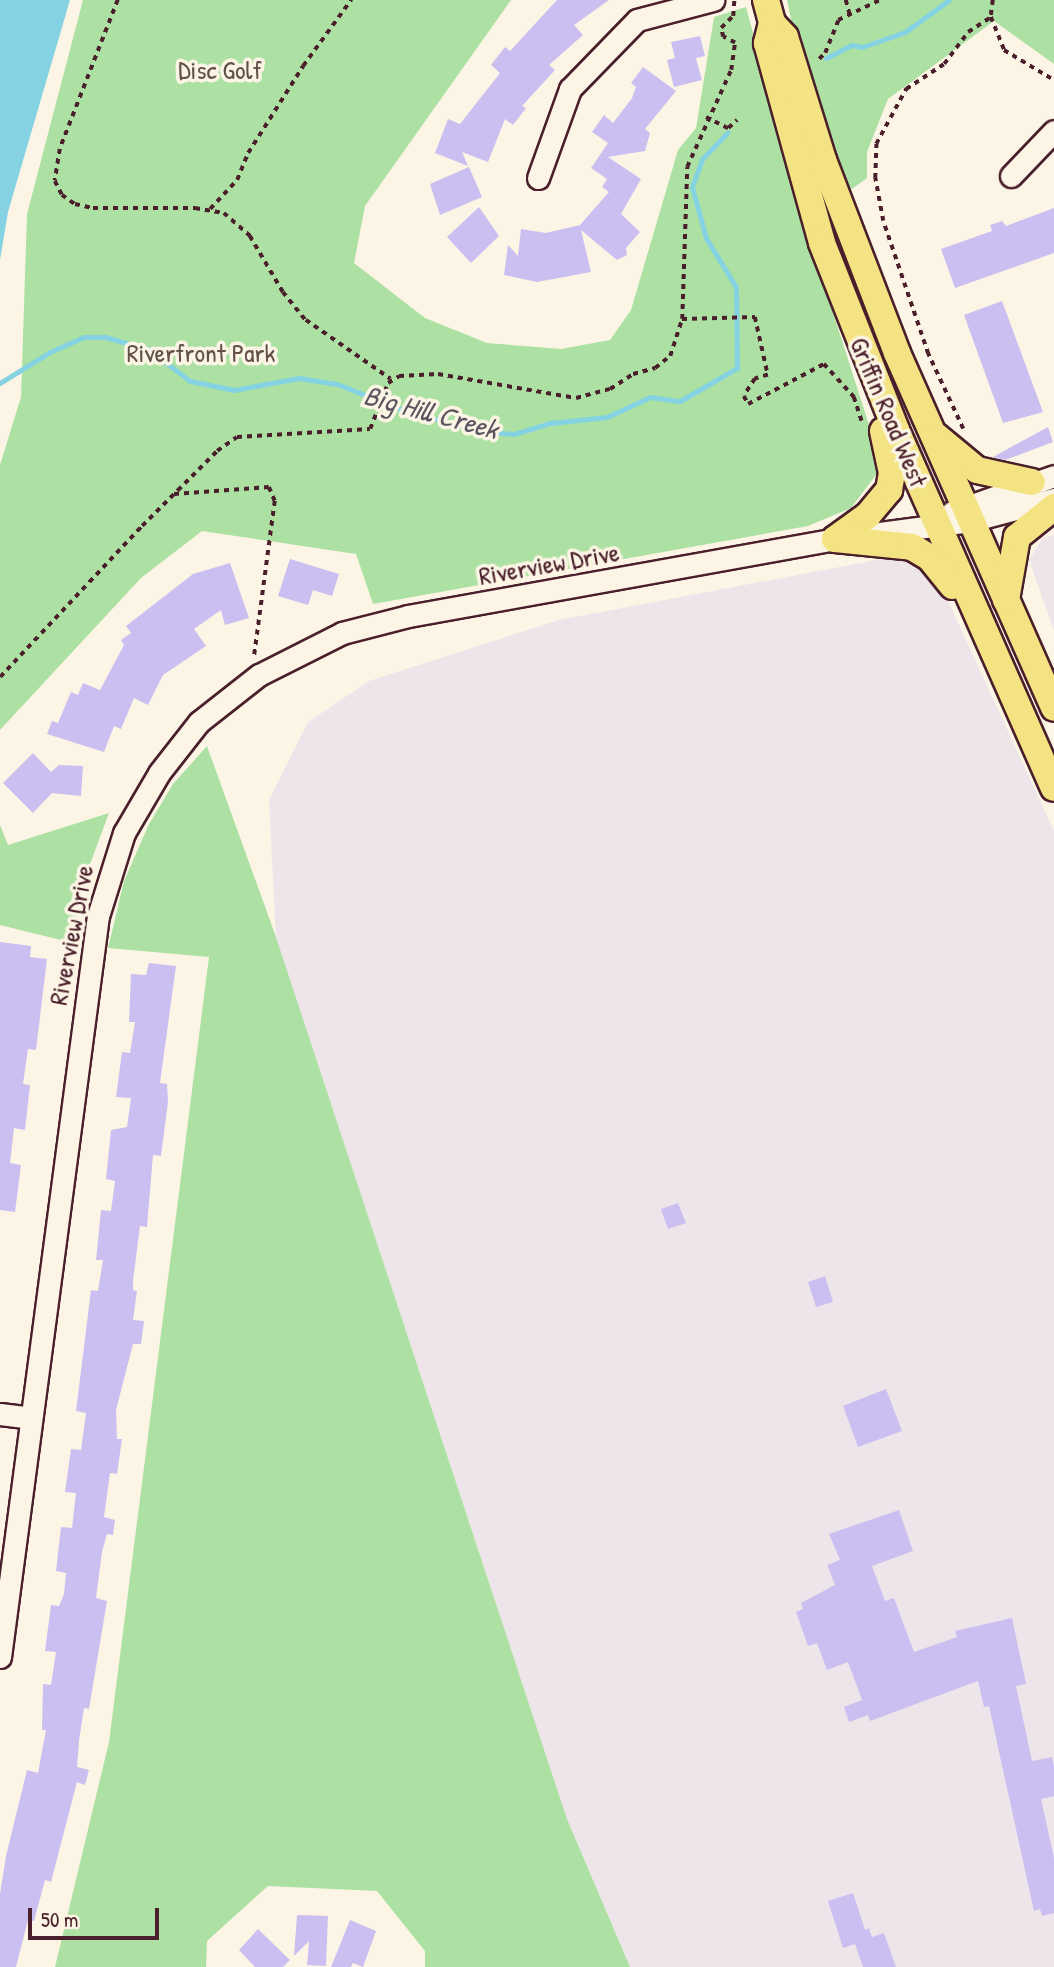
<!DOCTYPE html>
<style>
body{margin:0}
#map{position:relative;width:1054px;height:1967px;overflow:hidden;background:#fcf5e5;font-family:"Patrick Hand",sans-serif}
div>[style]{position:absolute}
.built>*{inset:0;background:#ede5e9}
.green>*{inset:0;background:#ade1a3}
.water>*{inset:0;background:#84d2e2}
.stream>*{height:5px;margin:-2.5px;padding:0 2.5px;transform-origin:2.5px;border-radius:2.5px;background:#84d2e2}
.building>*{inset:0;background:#cbbff1}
.path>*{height:3.5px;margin-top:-1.75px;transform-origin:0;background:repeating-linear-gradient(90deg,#4a1f2b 0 5px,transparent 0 10px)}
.roads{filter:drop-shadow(2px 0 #4a1f2b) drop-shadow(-2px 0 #4a1f2b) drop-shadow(0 2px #4a1f2b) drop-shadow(0 -2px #4a1f2b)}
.minor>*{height:21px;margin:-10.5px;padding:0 10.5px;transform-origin:10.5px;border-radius:10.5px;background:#fcf5e5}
.major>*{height:26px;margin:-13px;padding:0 13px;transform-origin:13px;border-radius:13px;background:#f4e382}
span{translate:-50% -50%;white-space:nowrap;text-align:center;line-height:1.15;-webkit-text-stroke:7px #fcf5e5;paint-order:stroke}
.park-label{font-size:26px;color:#635049}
.street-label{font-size:26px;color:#4a1f2b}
.water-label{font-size:28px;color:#5b5562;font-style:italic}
.scale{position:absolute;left:28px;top:1908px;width:131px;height:32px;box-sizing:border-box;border:4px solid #4a1f2b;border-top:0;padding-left:9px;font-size:21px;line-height:24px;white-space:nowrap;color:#4a1f2b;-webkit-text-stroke:5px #fcf5e5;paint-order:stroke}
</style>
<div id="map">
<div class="built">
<i style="clip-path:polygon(1054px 535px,1054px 631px,1029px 560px,1042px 539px)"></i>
<i style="clip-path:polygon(898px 556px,917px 564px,943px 590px,1054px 831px,1054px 1967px,630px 1967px,567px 1819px,276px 937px,269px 800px,308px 722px,369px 681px,559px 620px)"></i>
</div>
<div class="green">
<i style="clip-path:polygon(83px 0,511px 0,365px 206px,354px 263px,425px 318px,487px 343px,561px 349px,610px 340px,631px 310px,678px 150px,696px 128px,714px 17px,746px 7px,805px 225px,879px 456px,876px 475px,851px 508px,808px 526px,373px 604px,356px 554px,202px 531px,141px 578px,0 730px,0 465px,21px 397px,27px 214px)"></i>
<i style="clip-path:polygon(787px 0,1054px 0,1054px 64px,994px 21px,888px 99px,867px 152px,867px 178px,849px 191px,793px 29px)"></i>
<i style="clip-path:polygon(207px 746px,276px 937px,567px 1819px,630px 1967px,425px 1967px,425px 1951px,377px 1891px,268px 1886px,207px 1941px,206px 1967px,55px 1967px,109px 1742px,209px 957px,108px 948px,124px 881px,149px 824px,173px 784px)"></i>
<i style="clip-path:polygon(109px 813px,86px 875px,69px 942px,0 925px,0 825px,8px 845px)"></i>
</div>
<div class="water">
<i style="clip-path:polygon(0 0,70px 0,8px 212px,0 260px)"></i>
</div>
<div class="stream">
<i style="left:826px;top:58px;width:29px;rotate:-27deg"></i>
<i style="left:852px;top:45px;width:10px;rotate:11deg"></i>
<i style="left:862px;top:47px;width:46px;rotate:-19.2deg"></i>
<i style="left:905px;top:32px;width:54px;rotate:-36deg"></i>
<i style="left:0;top:383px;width:59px;rotate:-31.8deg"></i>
<i style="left:50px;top:352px;width:37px;rotate:-24deg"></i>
<i style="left:84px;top:337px;width:21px"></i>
<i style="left:105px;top:337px;width:45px;rotate:15.6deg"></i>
<i style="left:148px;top:349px;width:53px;rotate:37.3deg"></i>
<i style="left:190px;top:381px;width:45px;rotate:11.6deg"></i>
<i style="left:234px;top:390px;width:66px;rotate:-10.5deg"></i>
<i style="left:299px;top:378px;width:38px;rotate:9deg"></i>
<i style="left:337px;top:384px;width:74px;rotate:21.4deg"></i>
<i style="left:406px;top:411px;width:76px;rotate:15.3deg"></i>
<i style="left:479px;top:431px;width:35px;rotate:5deg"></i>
<i style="left:514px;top:434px;width:39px;rotate:-17deg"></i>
<i style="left:551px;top:423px;width:56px;rotate:-6.1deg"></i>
<i style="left:607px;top:417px;width:47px;rotate:-24.9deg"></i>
<i style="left:650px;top:397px;width:30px;rotate:8deg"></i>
<i style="left:680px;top:401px;width:66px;rotate:-30.1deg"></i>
<i style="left:737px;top:368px;width:81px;rotate:-90.7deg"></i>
<i style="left:736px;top:287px;width:57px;rotate:-121.5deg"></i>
<i style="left:706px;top:238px;width:53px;rotate:-105.4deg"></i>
<i style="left:692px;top:187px;width:30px;rotate:-70deg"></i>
<i style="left:702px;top:159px;width:37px;rotate:-46deg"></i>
</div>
<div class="building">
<i style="clip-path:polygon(557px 0,609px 0,574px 25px,583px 35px,549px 65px,555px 70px,522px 106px,526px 108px,513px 125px,505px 119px,488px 162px,462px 152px,468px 166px,435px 153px,448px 119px,460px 124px,500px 73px,491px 65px,505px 47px,510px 51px)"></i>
<i style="clip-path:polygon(700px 36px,705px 56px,696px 58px,702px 80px,674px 87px,667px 60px,675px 58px,671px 42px)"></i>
<i style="clip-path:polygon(643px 67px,676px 91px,645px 129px,650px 133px,645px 151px,608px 157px,641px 179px,621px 214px,640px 232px,626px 248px,627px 255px,617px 260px,581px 230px,591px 272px,537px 282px,504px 275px,508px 245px,518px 256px,521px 229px,546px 233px,580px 225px,609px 192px,602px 187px,607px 179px,591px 168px,608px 143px,592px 132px,604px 115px,613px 123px,632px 98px,636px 87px,631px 83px)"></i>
<i style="clip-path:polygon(469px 167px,482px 197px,440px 215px,430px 184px)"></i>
<i style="clip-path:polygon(479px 207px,499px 236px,471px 263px,447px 237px)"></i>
<i style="clip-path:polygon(1054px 208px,1054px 253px,955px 288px,941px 249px,992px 231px,990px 225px,1002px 221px,1006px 226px)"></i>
<i style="clip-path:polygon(1002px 301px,1043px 412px,1003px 423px,964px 315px)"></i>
<i style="clip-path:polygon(1048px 427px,1053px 442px,1005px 460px,993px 457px)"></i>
<i style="clip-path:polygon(290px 559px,339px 574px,332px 596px,313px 590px,308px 605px,278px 596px)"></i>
<i style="clip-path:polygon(230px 563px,249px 618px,225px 625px,221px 610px,194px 629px,206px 646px,163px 675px,148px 705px,134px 698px,121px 729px,114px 726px,104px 752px,47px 734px,52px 721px,58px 723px,71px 692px,78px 695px,83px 683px,100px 690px,124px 645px,121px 640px,131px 633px,126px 626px,193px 574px)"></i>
<i style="clip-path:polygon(33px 753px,51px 772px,59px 765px,83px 766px,81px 796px,52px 793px,33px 813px,3px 783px)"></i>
<i style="clip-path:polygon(0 942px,31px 946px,30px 957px,47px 959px,36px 1050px,28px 1049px,23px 1084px,30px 1085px,25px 1130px,14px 1128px,10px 1163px,21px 1165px,15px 1212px,0 1210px)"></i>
<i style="clip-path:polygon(149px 963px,176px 966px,160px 1083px,167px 1084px,168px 1102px,161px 1156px,153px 1155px,147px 1227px,140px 1226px,133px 1281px,133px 1290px,137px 1291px,133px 1320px,144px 1321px,141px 1344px,133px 1344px,116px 1410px,117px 1439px,122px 1439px,117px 1474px,110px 1473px,104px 1517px,115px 1520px,113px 1535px,107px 1534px,102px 1552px,96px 1598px,107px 1601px,89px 1709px,84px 1708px,79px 1741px,77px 1767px,89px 1770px,85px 1785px,77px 1782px,51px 1882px,45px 1880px,34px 1921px,28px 1920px,16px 1967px,0 1967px,0 1894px,6px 1856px,27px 1770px,38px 1773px,46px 1730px,42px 1730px,43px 1684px,51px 1685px,56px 1652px,45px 1651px,51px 1605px,59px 1606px,64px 1594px,66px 1573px,56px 1571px,61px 1527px,72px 1528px,76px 1493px,65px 1492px,71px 1449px,81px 1450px,86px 1413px,76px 1411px,91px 1290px,98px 1291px,103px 1260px,96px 1260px,101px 1210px,111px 1211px,115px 1181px,106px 1179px,111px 1130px,127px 1127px,131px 1098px,116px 1097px,122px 1052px,130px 1053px,135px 1022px,129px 1022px,131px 974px,146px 975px)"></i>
<i style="clip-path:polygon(678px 1203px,686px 1223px,668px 1229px,661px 1209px)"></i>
<i style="clip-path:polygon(825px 1276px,833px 1302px,816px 1307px,808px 1282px)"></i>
<i style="clip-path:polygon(886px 1389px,902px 1431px,858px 1447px,843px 1406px)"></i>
<i style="clip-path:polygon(899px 1510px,913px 1551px,872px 1566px,885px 1601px,894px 1598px,914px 1652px,957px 1637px,955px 1631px,1012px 1618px,1026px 1684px,1016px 1686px,1032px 1761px,1052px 1757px,1054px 1766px,1054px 1796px,1041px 1799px,1054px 1858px,1054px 1913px,1042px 1916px,1040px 1909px,1034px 1911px,989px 1706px,984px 1707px,978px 1681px,870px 1721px,868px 1715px,849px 1722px,844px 1707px,862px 1700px,848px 1662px,827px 1670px,817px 1643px,808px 1646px,796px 1612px,803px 1609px,801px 1603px,835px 1585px,827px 1565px,840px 1560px,829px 1534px)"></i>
<i style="clip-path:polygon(853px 1893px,865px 1930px,869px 1928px,872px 1937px,884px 1933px,896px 1967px,863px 1967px,855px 1944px,843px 1948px,828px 1901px)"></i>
<i style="clip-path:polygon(297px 1915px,328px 1916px,326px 1966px,307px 1965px,309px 1941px,294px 1956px)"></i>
<i style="clip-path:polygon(350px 1920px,376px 1931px,363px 1967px,353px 1963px,351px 1967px,331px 1967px)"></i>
<i style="clip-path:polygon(258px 1929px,290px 1960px,283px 1967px,255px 1967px,239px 1950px)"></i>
</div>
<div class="path">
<i style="left:118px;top:0;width:160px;rotate:111.3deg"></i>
<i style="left:60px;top:149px;width:32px;rotate:99deg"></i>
<i style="left:55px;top:181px;width:16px;rotate:63deg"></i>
<i style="left:62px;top:195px;width:16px;rotate:35deg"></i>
<i style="left:75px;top:204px;width:18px;rotate:13deg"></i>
<i style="left:93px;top:208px;width:102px"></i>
<i style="left:195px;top:208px;width:29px;rotate:10deg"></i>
<i style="left:224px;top:213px;width:35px;rotate:41deg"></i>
<i style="left:250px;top:236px;width:65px;rotate:59.5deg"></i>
<i style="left:283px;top:292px;width:36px;rotate:51deg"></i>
<i style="left:306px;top:320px;width:103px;rotate:34.8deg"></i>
<i style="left:846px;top:0;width:16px;rotate:75deg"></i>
<i style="left:993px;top:0;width:17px;rotate:97deg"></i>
<i style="left:991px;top:17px;width:35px;rotate:68deg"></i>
<i style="left:1004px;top:50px;width:58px;rotate:31deg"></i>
<i style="left:819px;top:59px;width:8px;rotate:-45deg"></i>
<i style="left:825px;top:53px;width:35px;rotate:-68deg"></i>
<i style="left:838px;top:20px;width:47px;rotate:-25.5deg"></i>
<i style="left:706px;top:117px;width:25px;rotate:27deg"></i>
<i style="left:728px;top:128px;width:12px;rotate:-42deg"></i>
<i style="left:210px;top:209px;width:40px;rotate:-47deg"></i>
<i style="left:237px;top:180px;width:29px;rotate:-68deg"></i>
<i style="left:248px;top:153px;width:103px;rotate:-57.7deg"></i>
<i style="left:303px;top:66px;width:82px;rotate:-54deg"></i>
<i style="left:682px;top:319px;width:73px;rotate:-1.6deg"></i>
<i style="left:755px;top:317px;width:59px;rotate:77.4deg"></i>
<i style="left:768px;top:375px;width:14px;rotate:163deg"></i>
<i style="left:755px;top:379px;width:20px;rotate:123deg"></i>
<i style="left:744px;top:396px;width:9px;rotate:63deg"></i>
<i style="left:748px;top:404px;width:86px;rotate:-27.8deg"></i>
<i style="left:824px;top:364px;width:45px;rotate:47.7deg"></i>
<i style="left:854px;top:397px;width:29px;rotate:72deg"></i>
<i style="left:963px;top:429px;width:83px;rotate:-115deg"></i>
<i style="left:928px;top:354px;width:140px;rotate:-108.7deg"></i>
<i style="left:883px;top:221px;width:44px;rotate:-100.5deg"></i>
<i style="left:875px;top:178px;width:34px;rotate:-88deg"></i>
<i style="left:876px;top:144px;width:63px;rotate:-61.4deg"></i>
<i style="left:906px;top:89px;width:45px;rotate:-33.3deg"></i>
<i style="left:944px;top:64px;width:40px;rotate:-53deg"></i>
<i style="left:968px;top:32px;width:27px;rotate:-33deg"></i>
<i style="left:174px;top:494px;width:95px;rotate:-4.2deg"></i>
<i style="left:269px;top:487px;width:15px;rotate:67deg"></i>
<i style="left:275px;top:501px;width:158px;rotate:97.6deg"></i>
<i style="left:0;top:677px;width:207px;rotate:-46.8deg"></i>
<i style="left:142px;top:526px;width:106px;rotate:-45deg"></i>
<i style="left:217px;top:451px;width:24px;rotate:-35deg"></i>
<i style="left:237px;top:437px;width:133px;rotate:-3.4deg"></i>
<i style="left:370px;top:429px;width:49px;rotate:-68.6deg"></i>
<i style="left:388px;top:383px;width:13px;rotate:-32deg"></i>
<i style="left:399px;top:376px;width:39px;rotate:-3deg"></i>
<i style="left:438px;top:374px;width:140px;rotate:9.9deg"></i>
<i style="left:576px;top:398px;width:35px;rotate:-15deg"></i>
<i style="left:610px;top:389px;width:27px;rotate:-33deg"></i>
<i style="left:633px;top:374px;width:23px;rotate:-15deg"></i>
<i style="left:655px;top:368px;width:19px;rotate:-39deg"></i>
<i style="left:670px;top:356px;width:39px;rotate:-72deg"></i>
<i style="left:682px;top:319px;width:152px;rotate:-88.1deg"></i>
<i style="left:687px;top:167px;width:107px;rotate:-65.6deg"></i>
<i style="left:731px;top:70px;width:27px;rotate:-82deg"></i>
<i style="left:735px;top:43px;width:13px;rotate:-153deg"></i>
<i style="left:723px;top:37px;width:9px;rotate:-103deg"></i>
<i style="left:721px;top:28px;width:17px;rotate:-45deg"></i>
<i style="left:733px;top:16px;width:16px;rotate:-86deg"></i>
</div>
<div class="roads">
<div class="minor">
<i style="left:1011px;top:176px;width:62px;rotate:-46.3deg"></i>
<i style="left:538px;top:178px;width:95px;rotate:-70.2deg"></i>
<i style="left:570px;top:89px;width:96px;rotate:-45.8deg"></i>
<i style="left:637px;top:20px;width:79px;rotate:-14.7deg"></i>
<i style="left:952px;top:512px;width:108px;rotate:-19.4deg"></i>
<i style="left:0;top:1414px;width:31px;rotate:7deg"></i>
<i style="left:0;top:1657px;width:747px;rotate:-82.47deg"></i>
<i style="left:98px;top:916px;width:87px;rotate:-72.6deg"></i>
<i style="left:124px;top:833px;width:69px;rotate:-59.7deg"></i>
<i style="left:159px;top:773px;width:65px;rotate:-51.9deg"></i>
<i style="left:199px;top:722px;width:76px;rotate:-38.1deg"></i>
<i style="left:259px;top:675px;width:93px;rotate:-26.8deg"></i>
<i style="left:342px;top:633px;width:68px;rotate:-14.4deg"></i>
<i style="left:408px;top:616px;width:434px;rotate:-10.2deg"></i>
<i style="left:835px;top:539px;width:136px;rotate:-7.6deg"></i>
<i style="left:970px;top:521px;width:87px;rotate:-14.7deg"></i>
</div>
<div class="major">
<i style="left:766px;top:0;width:24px;rotate:75deg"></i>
<i style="left:772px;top:23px;width:21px;rotate:104deg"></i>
<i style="left:767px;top:43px;width:207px;rotate:74.6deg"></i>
<i style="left:822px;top:243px;width:201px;rotate:68.4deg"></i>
<i style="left:896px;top:430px;width:391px;rotate:66.2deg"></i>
<i style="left:772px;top:23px;width:19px;rotate:47deg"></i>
<i style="left:785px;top:37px;width:129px;rotate:72.8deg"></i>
<i style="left:823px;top:160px;width:207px;rotate:69deg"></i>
<i style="left:897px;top:353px;width:388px;rotate:66.1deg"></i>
<i style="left:936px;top:436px;width:53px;rotate:39.7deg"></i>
<i style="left:977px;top:470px;width:56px;rotate:12.3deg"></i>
<i style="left:835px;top:539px;width:41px;rotate:-36deg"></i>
<i style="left:868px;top:515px;width:33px;rotate:-50deg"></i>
<i style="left:889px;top:490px;width:17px;rotate:-80deg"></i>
<i style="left:892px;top:473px;width:43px;rotate:-102.1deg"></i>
<i style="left:835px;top:539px;width:77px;rotate:5.9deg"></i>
<i style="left:912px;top:547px;width:21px;rotate:31deg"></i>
<i style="left:930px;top:558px;width:36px;rotate:51deg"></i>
<i style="left:1006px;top:600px;width:64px;rotate:-80.1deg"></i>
<i style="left:1017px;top:537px;width:48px;rotate:-39deg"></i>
</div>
</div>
<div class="park-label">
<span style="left:220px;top:70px">Disc Golf</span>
<span style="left:201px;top:353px">Riverfront Park</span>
</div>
<div class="street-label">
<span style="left:889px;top:412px;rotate:67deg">Griffin Road West</span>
<span style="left:549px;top:564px;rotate:-10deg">Riverview Drive</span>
<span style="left:71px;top:935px;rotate:-79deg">Riverview Drive</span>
</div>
<div class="water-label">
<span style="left:431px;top:412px;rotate:15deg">Big Hill Creek</span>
</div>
<div class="scale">50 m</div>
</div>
